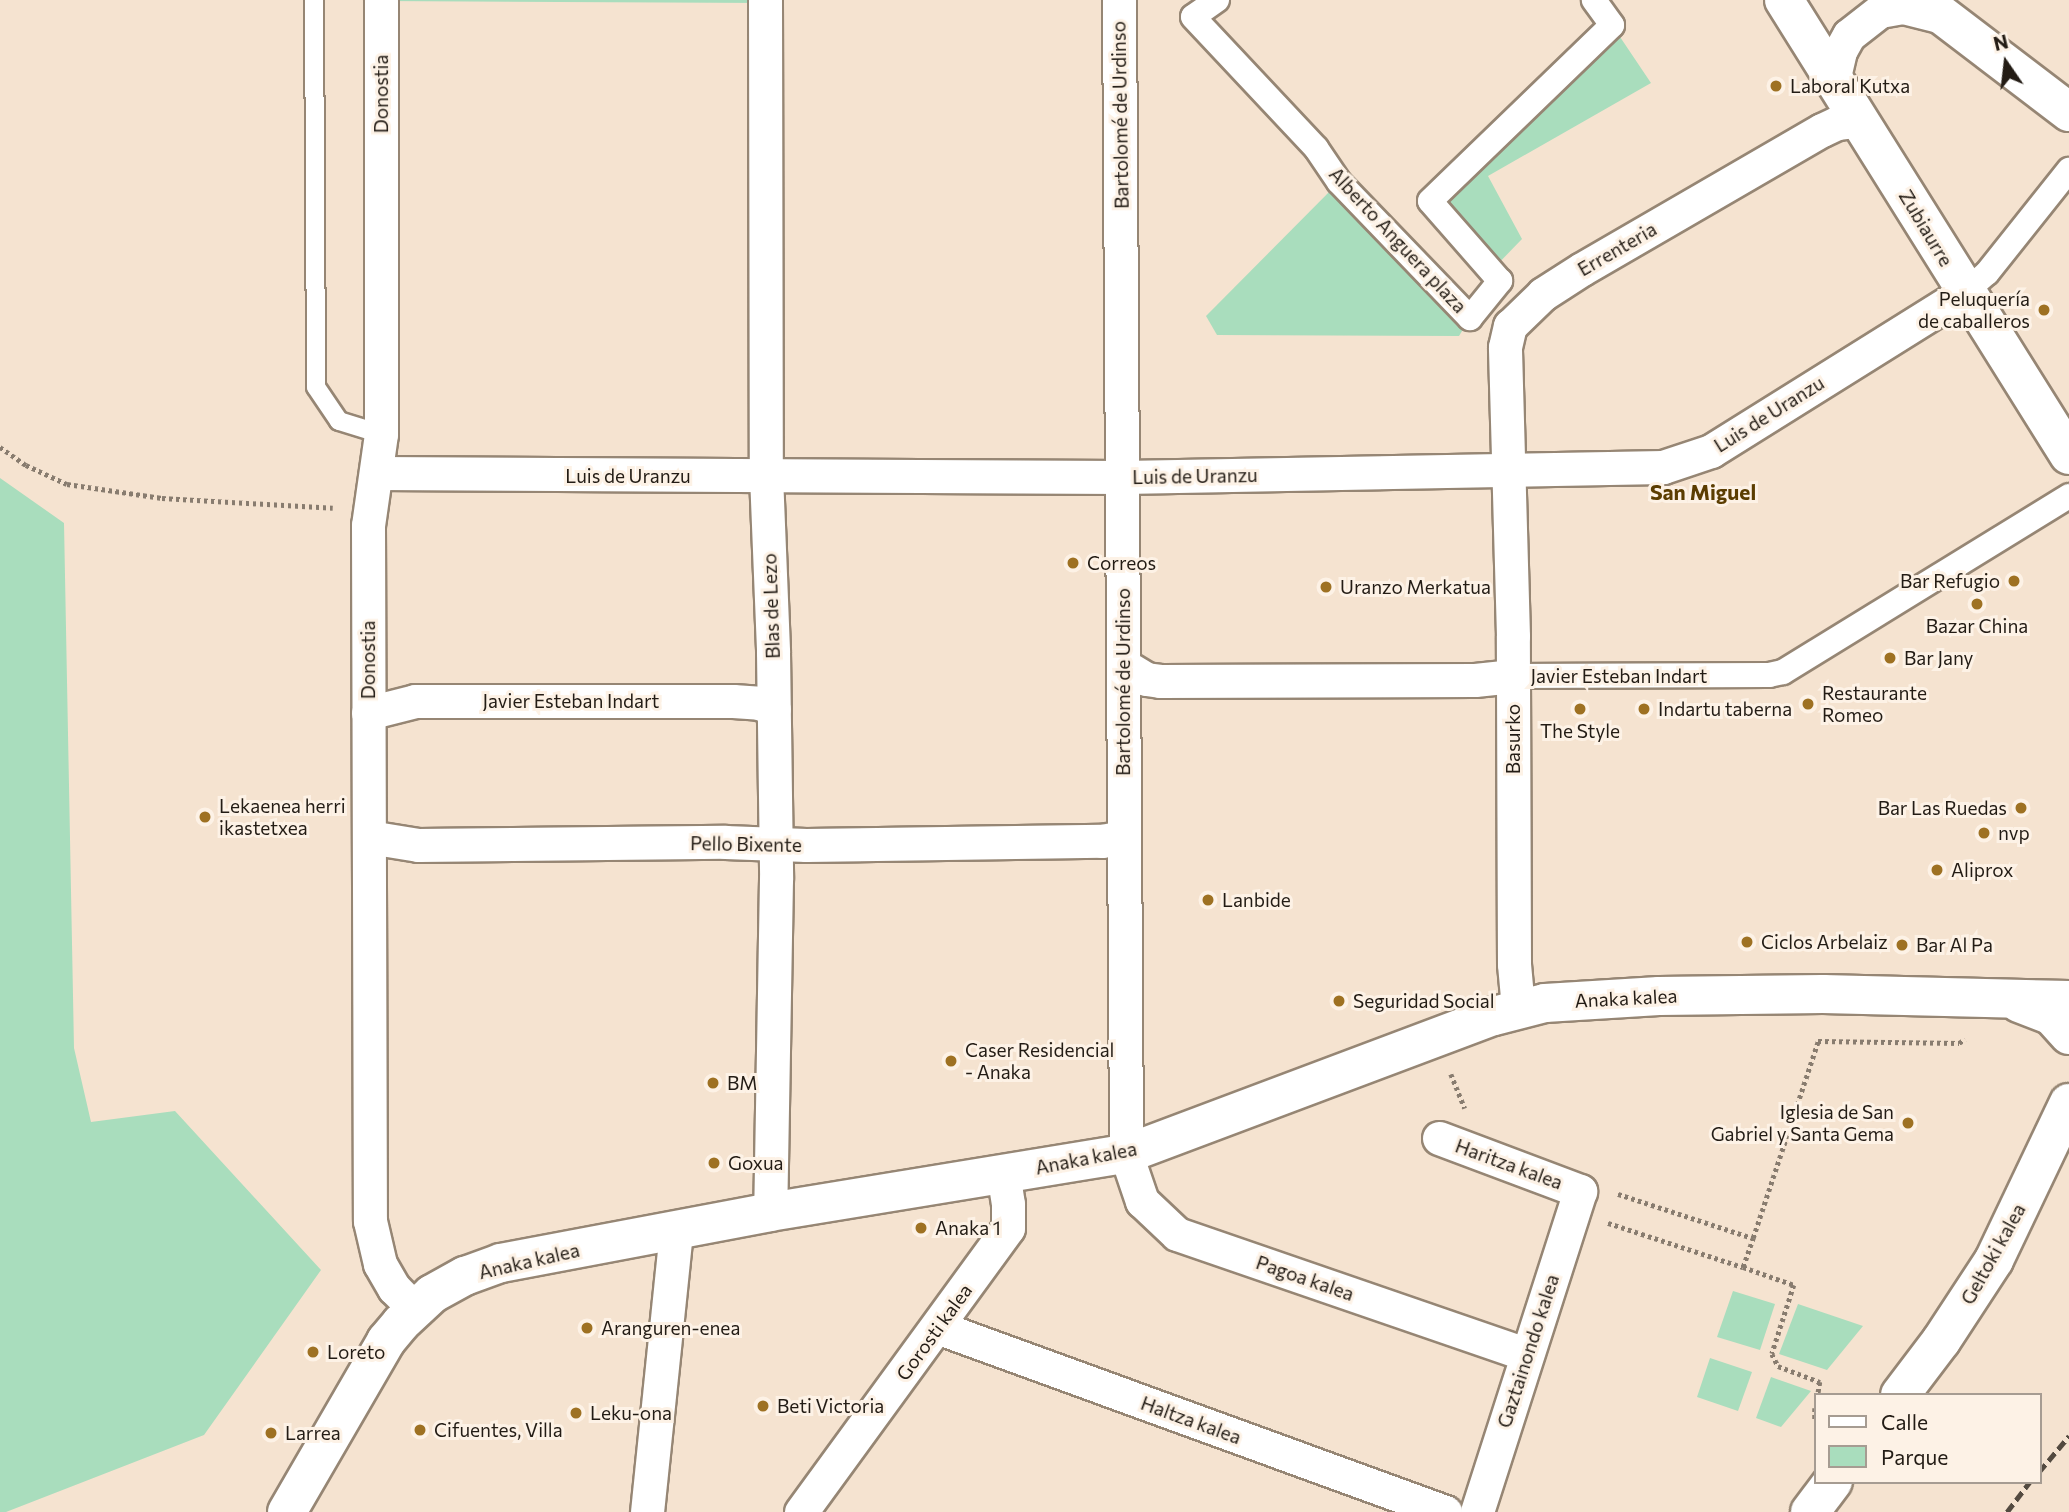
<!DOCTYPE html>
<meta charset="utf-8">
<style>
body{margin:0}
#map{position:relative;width:2069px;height:1512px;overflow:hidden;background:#f5e3d0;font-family:Commissioner,sans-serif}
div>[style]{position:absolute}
.green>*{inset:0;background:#a9ddbd}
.path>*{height:4.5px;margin-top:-2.25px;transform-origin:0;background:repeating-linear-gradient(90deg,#887c6f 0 3.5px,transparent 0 7px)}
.roads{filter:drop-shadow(2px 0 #968674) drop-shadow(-2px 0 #968674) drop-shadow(0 2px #968674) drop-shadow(0 -2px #968674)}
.service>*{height:18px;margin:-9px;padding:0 9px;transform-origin:9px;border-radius:9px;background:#fff}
.pedestrian>*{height:24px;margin:-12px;padding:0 12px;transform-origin:12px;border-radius:12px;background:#fff}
.minor>*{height:33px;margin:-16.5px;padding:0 16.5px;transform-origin:16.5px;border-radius:16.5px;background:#fff}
.tertiary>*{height:38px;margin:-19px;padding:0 19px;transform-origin:19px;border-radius:19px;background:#fff}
.secondary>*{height:38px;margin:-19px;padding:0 19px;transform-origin:19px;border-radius:19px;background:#fff}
.rail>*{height:5px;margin-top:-2.5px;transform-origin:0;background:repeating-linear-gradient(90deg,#534a40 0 10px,transparent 0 15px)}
.dots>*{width:19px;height:19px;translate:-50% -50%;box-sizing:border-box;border:4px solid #fdf2e6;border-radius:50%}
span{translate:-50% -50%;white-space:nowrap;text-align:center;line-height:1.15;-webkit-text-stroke:6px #fdf2e6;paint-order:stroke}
.poi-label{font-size:19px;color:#231c15}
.left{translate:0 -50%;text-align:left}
.right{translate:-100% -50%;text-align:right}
.street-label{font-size:19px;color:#231c15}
.neighbourhood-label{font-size:21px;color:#5b3d01;font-weight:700}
.legend{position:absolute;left:1814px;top:1393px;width:228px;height:91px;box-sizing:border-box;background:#fdf2e6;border:2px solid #a69c92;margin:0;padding:9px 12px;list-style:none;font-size:21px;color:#231c15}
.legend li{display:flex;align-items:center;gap:14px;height:35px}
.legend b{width:35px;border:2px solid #a69c92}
.north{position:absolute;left:1971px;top:28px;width:70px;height:70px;-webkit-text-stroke:5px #fdf2e6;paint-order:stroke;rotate:346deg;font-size:19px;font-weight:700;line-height:28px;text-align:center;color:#231c15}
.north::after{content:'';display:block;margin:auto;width:24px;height:32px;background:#231c15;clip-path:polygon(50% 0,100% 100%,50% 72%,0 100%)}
</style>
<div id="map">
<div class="green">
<i style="clip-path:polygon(381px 0,765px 0,765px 3px,381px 1px)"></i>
<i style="clip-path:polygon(1612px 25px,1651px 83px,1488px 176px,1522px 239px,1491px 271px,1430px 201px)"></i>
<i style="clip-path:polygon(1339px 182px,1470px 318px,1459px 336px,1217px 335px,1206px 316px)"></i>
<i style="clip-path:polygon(0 478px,64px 523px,74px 1048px,91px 1122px,175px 1111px,321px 1270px,204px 1435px,6px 1512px,0 1512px)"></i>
<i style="clip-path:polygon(1733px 1291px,1775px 1304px,1760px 1350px,1717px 1337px)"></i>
<i style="clip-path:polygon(1798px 1304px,1863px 1326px,1827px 1370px,1779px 1354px)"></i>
<i style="clip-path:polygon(1710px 1358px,1752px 1372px,1738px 1411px,1697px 1397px)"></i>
<i style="clip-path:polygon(1771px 1377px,1811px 1391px,1781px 1427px,1756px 1418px)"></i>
</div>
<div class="path">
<i style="left:0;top:447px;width:32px;rotate:35deg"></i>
<i style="left:26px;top:465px;width:45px;rotate:24.9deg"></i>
<i style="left:67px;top:484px;width:96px;rotate:8.4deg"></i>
<i style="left:162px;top:498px;width:171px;rotate:3.3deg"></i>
<i style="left:1451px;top:1074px;width:37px;rotate:68deg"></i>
<i style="left:1618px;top:1194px;width:142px;rotate:18.1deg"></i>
<i style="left:1753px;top:1238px;width:207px;rotate:-71.7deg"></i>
<i style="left:1818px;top:1041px;width:141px;rotate:0.8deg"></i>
<i style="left:1959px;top:1043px;width:7px;rotate:-34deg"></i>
<i style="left:1608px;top:1223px;width:142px;rotate:18.1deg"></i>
<i style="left:1743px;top:1267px;width:31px;rotate:-71deg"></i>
<i style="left:1743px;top:1267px;width:54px;rotate:19.4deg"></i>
<i style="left:1794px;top:1285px;width:72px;rotate:107.7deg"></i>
<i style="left:1772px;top:1354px;width:13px;rotate:63deg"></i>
<i style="left:1778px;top:1366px;width:45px;rotate:20.9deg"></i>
<i style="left:1820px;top:1382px;width:13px;rotate:99deg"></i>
<i style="left:1815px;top:1408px;width:12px;rotate:90deg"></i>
</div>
<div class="roads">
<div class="service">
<i style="left:314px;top:0;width:387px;rotate:89.7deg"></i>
<i style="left:316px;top:387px;width:41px;rotate:55.9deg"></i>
<i style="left:339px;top:421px;width:44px;rotate:17.2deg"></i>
</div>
<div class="pedestrian">
<i style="left:1217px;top:0;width:29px;rotate:145deg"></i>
<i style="left:1193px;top:17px;width:180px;rotate:46.8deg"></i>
<i style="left:1316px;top:148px;width:41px;rotate:55.9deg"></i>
<i style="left:1339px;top:182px;width:189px;rotate:46.1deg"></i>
<i style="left:1470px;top:318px;width:48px;rotate:-51deg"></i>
<i style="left:1500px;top:281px;width:106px;rotate:-131.2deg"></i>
<i style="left:1430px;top:201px;width:253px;rotate:-44deg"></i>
<i style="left:1612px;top:25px;width:31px;rotate:-126deg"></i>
<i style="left:1965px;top:292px;width:29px;rotate:-41deg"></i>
<i style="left:1987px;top:273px;width:132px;rotate:-51.5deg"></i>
<i style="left:1513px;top:676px;width:256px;rotate:-0.2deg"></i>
<i style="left:1769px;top:675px;width:14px;rotate:-12deg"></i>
<i style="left:1783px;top:672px;width:336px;rotate:-31.6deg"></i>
</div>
<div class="minor">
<i style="left:381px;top:0;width:434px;rotate:90deg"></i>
<i style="left:381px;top:434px;width:92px;rotate:98.1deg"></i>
<i style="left:368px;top:525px;width:696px;rotate:89.84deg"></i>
<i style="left:370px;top:1221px;width:44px;rotate:76.9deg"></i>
<i style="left:380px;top:1264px;width:28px;rotate:60deg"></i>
<i style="left:394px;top:1288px;width:28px;rotate:45deg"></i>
<i style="left:765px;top:0;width:475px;rotate:89.9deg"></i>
<i style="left:766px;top:475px;width:177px;rotate:87.7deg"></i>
<i style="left:773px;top:652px;width:227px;rotate:89.2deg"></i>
<i style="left:776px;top:879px;width:333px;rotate:91deg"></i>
<i style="left:1119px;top:0;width:1154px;rotate:89.65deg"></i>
<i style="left:1126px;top:1154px;width:50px;rotate:71.2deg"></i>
<i style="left:1142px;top:1201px;width:48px;rotate:43.3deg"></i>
<i style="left:1177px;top:1234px;width:369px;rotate:19deg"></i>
<i style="left:1834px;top:77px;width:27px;rotate:-77deg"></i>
<i style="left:1840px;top:51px;width:18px;rotate:-61deg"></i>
<i style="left:1849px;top:35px;width:39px;rotate:-38deg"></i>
<i style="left:1880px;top:11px;width:23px;rotate:-10deg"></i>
<i style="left:1903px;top:7px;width:41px;rotate:14deg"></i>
<i style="left:377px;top:473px;width:746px;rotate:0.31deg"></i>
<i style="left:1123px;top:477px;width:540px;rotate:-1.06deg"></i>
<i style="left:1663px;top:467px;width:51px;rotate:-18.4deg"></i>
<i style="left:1711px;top:451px;width:300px;rotate:-32deg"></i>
<i style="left:1123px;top:665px;width:27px;rotate:31deg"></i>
<i style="left:1146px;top:679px;width:14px;rotate:8deg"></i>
<i style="left:1160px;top:681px;width:315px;rotate:-0.2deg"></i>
<i style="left:1475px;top:680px;width:38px;rotate:-6deg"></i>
<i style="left:368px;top:713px;width:49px;rotate:-14.3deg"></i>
<i style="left:415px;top:701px;width:318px"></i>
<i style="left:733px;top:701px;width:26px;rotate:4deg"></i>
<i style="left:759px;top:703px;width:16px;rotate:22deg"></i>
<i style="left:369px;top:837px;width:50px;rotate:9.3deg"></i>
<i style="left:418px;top:845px;width:307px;rotate:-0.6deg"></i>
<i style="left:725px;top:842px;width:81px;rotate:2.1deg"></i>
<i style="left:806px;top:845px;width:296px;rotate:-0.8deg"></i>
<i style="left:1102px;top:841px;width:21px;rotate:-11deg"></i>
<i style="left:1518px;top:1008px;width:44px;rotate:-95.2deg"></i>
<i style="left:1514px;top:964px;width:328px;rotate:-90.2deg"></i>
<i style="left:1513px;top:636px;width:289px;rotate:-91.6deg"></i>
<i style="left:1505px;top:347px;width:22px;rotate:-77deg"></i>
<i style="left:1510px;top:326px;width:46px;rotate:-44.1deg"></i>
<i style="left:1543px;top:294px;width:46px;rotate:-32.7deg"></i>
<i style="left:1582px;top:269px;width:277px;rotate:-30.1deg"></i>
<i style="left:1822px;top:130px;width:17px;rotate:-25deg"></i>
<i style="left:1837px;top:123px;width:24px;rotate:-7deg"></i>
<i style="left:1439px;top:1138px;width:151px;rotate:20.6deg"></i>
<i style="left:1580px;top:1191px;width:337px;rotate:107.8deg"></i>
<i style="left:937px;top:1327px;width:541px;rotate:20.01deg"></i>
<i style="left:647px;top:1512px;width:284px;rotate:-84.1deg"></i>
<i style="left:801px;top:1512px;width:351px;rotate:-53.9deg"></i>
<i style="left:1008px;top:1228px;width:24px;rotate:-90deg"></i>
<i style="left:1008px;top:1204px;width:31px;rotate:-99deg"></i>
</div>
<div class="tertiary">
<i style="left:2019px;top:1003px;width:34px;rotate:21deg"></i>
<i style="left:2051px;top:1015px;width:27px;rotate:48deg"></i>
<i style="left:1900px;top:1395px;width:68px;rotate:-52.8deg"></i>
<i style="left:1941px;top:1341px;width:97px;rotate:-56.8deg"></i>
<i style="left:1994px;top:1260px;width:174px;rotate:-64.5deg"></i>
<i style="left:287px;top:1512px;width:198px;rotate:-59.9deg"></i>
<i style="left:386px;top:1341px;width:23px;rotate:-50deg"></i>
<i style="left:401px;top:1323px;width:42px;rotate:-43.1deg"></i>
<i style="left:432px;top:1294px;width:38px;rotate:-29deg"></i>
<i style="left:465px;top:1276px;width:38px;rotate:-20deg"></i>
<i style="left:501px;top:1263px;width:274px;rotate:-10.7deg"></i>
<i style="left:770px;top:1212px;width:361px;rotate:-9.3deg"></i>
<i style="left:1126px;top:1154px;width:393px;rotate:-20.6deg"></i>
<i style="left:1494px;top:1016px;width:53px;rotate:-14.3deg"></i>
<i style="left:1545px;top:1003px;width:114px;rotate:-3.5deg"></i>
<i style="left:1659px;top:996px;width:164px;rotate:-0.7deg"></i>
<i style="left:1823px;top:994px;width:246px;rotate:1.4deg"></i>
<i style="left:1810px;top:1512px;width:38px;rotate:-53deg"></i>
</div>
<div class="secondary">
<i style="left:1784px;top:0;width:537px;rotate:57.94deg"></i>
<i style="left:1922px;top:0;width:185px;rotate:37.3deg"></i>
</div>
</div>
<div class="rail">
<i style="left:2039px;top:1472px;width:47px;rotate:-50.2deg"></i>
<i style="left:2007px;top:1512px;width:38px;rotate:-53deg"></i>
</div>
<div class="dots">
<i style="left:1776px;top:86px;background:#9e7122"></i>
<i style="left:2044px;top:310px;background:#9e7122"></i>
<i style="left:1073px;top:563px;background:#9e7122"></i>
<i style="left:2014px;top:581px;background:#9e7122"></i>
<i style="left:1326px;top:587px;background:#9e7122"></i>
<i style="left:1977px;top:604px;background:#9e7122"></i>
<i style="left:1890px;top:658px;background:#9e7122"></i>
<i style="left:1808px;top:704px;background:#9e7122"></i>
<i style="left:1580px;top:709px;background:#9e7122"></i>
<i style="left:1644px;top:709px;background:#9e7122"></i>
<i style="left:2021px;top:808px;background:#9e7122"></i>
<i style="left:205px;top:817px;background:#9e7122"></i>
<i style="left:1984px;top:833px;background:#9e7122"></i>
<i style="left:1937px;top:870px;background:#9e7122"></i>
<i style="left:1208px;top:900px;background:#9e7122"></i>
<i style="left:1747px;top:942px;background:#9e7122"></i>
<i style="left:1902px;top:945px;background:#9e7122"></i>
<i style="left:1339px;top:1001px;background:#9e7122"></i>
<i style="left:951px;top:1061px;background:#9e7122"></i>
<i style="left:713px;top:1083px;background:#9e7122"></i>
<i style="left:1908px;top:1123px;background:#9e7122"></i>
<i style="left:714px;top:1163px;background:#9e7122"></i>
<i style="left:921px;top:1228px;background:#9e7122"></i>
<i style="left:587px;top:1328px;background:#9e7122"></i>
<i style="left:313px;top:1352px;background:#9e7122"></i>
<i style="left:763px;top:1406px;background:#9e7122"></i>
<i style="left:576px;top:1413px;background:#9e7122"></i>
<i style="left:420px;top:1430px;background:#9e7122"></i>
<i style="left:271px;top:1433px;background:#9e7122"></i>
</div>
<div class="poi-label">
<span class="left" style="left:1790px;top:86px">Laboral Kutxa</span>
<span class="right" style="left:2030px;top:310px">Peluquería<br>de caballeros</span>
<span class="left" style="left:1087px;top:563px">Correos</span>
<span class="right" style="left:2000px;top:581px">Bar Refugio</span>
<span class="left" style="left:1340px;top:587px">Uranzo Merkatua</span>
<span style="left:1977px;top:626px">Bazar China</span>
<span class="left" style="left:1904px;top:658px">Bar Jany</span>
<span class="left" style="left:1822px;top:704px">Restaurante<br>Romeo</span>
<span class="left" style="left:1658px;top:709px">Indartu taberna</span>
<span style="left:1580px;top:731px">The Style</span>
<span class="left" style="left:219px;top:817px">Lekaenea herri<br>ikastetxea</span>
<span class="right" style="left:2007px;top:808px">Bar Las Ruedas</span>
<span class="left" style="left:1998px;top:833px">nvp</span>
<span class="left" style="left:1951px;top:870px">Aliprox</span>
<span class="left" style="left:1222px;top:900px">Lanbide</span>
<span class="left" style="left:1761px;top:942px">Ciclos Arbelaiz</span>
<span class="left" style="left:1916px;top:945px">Bar Al Pa</span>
<span class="left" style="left:1353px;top:1001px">Seguridad Social</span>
<span class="left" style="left:965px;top:1061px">Caser Residencial<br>- Anaka</span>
<span class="left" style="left:727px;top:1083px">BM</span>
<span class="right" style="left:1894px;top:1123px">Iglesia de San<br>Gabriel y Santa Gema</span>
<span class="left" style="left:728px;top:1163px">Goxua</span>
<span class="left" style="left:935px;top:1228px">Anaka 1</span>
<span class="left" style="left:601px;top:1328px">Aranguren-enea</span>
<span class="left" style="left:327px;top:1352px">Loreto</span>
<span class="left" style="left:777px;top:1406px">Beti Victoria</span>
<span class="left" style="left:590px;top:1413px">Leku-ona</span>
<span class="left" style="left:434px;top:1430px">Cifuentes, Villa</span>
<span class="left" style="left:285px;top:1433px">Larrea</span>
</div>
<div class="street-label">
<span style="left:381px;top:94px;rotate:-90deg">Donostia</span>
<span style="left:1120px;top:115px;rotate:-91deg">Bartolomé de Urdinso</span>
<span style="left:1926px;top:228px;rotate:59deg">Zubiaurre</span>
<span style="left:1398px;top:240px;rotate:47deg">Alberto Anguera plaza</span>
<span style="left:1617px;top:249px;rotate:-30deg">Errenteria</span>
<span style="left:1769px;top:414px;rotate:-32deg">Luis de Uranzu</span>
<span style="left:628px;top:476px">Luis de Uranzu</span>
<span style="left:1195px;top:476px;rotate:-1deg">Luis de Uranzu</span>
<span style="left:771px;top:606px;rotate:-92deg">Blas de Lezo</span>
<span style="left:368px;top:660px;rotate:-90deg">Donostia</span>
<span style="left:1619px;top:676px">Javier Esteban Indart</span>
<span style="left:1123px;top:682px;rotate:-90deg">Bartolomé de Urdinso</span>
<span style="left:571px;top:701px">Javier Esteban Indart</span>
<span style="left:1513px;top:739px;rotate:-90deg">Basurko</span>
<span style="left:746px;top:844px;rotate:1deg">Pello Bixente</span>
<span style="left:1626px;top:998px;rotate:-3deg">Anaka kalea</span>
<span style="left:1086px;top:1158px;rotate:-11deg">Anaka kalea</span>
<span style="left:1509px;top:1164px;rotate:20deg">Haritza kalea</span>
<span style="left:1993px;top:1254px;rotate:-61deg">Geltoki kalea</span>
<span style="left:529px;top:1261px;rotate:-13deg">Anaka kalea</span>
<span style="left:1305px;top:1278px;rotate:19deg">Pagoa kalea</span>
<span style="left:934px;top:1332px;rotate:-54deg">Gorosti kalea</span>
<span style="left:1528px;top:1351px;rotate:-72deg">Gaztainondo kalea</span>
<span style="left:1191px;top:1420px;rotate:20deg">Haltza kalea</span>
</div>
<div class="neighbourhood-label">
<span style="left:1703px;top:492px">San Miguel</span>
</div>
<ul class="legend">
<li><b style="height:9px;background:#fff"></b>Calle</li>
<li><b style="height:19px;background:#a9ddbd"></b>Parque</li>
</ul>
<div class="north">N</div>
</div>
